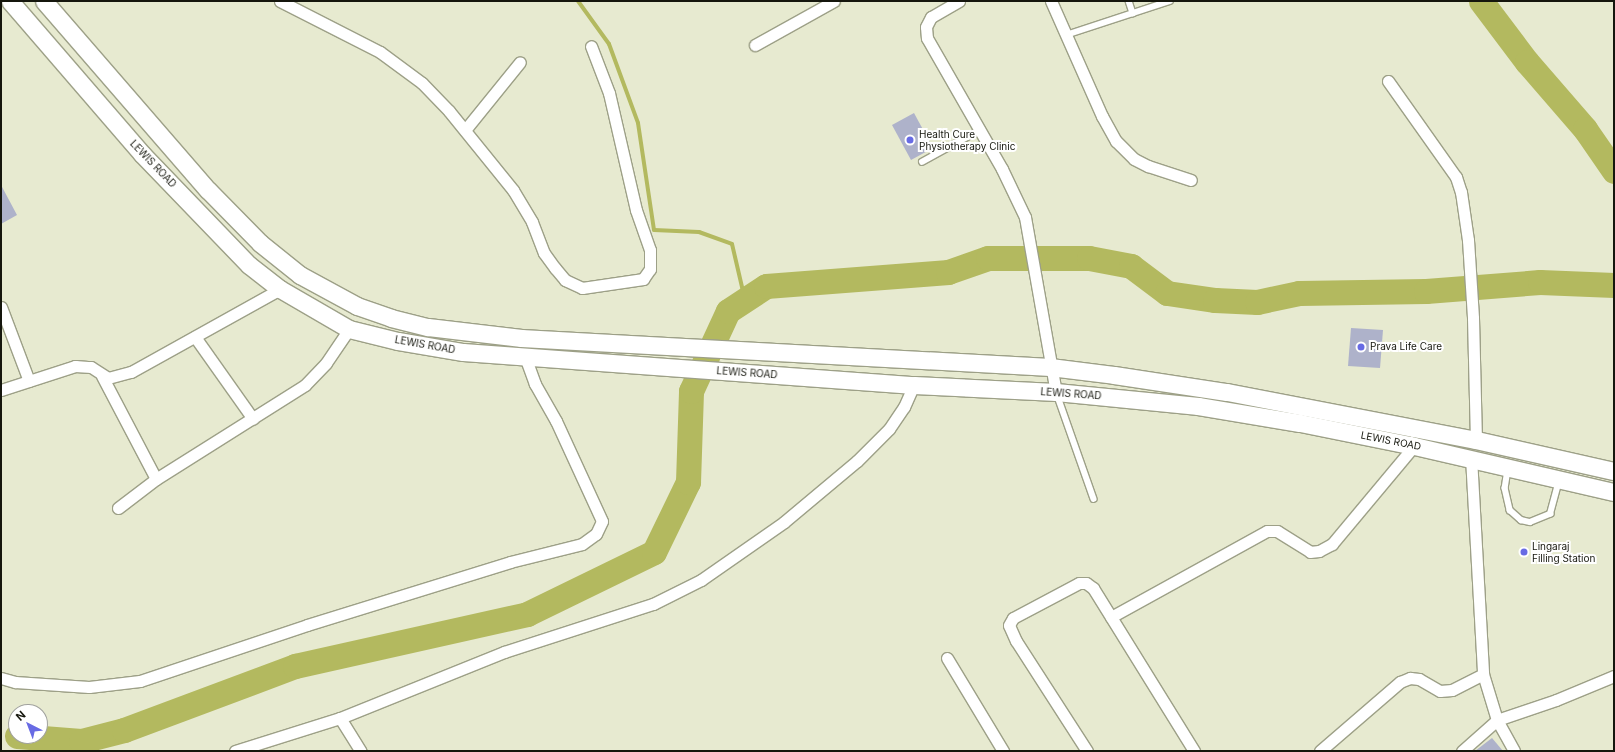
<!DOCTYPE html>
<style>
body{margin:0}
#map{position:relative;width:1615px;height:752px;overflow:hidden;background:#e7ead0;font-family:Inter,sans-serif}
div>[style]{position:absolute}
.stream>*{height:4px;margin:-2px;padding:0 2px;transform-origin:2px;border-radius:2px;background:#b3b95f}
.river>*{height:25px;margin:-12.5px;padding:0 12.5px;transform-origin:12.5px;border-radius:12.5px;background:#b3b95f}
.building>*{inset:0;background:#aeb2ca}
.roads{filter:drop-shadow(1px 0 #9da087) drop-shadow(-1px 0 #9da087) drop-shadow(0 1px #9da087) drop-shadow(0 -1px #9da087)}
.lane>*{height:5.5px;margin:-2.75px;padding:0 2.75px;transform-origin:2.75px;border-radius:2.75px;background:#fff}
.street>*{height:11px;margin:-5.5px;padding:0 5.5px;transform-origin:5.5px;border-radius:5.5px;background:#fff}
.primary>*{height:17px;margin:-8.5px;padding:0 8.5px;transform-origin:8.5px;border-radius:8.5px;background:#fff}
.dots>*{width:11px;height:11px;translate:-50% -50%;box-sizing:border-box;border:2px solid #fff;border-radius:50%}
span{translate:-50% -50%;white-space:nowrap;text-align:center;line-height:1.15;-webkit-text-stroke:4px #fff;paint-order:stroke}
.poi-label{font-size:10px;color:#15160d}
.left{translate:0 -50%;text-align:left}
.street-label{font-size:10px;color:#15160d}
.frame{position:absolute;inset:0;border:2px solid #15160d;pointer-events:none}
.north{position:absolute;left:8px;top:704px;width:40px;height:40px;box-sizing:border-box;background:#fff;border:1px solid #a1a29e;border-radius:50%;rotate:318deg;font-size:11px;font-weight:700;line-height:16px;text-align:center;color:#15160d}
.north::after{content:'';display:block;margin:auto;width:14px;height:18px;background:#686be4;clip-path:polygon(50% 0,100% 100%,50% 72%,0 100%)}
</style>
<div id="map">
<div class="stream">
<i style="left:578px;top:1px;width:53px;rotate:54.2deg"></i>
<i style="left:609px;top:44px;width:84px;rotate:69.8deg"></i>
<i style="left:638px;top:123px;width:108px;rotate:81.5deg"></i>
<i style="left:654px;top:230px;width:45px;rotate:2.5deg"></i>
<i style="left:699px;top:232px;width:35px;rotate:20deg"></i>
<i style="left:732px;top:244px;width:57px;rotate:76.9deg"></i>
</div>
<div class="river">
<i style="left:1481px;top:1px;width:76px;rotate:53deg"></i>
<i style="left:1527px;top:62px;width:89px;rotate:49.1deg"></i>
<i style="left:1585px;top:129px;width:51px;rotate:55.4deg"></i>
<i style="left:17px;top:736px;width:64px;rotate:4.5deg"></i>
<i style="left:81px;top:741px;width:44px;rotate:-14.3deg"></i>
<i style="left:124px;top:730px;width:183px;rotate:-20.5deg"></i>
<i style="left:295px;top:666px;width:238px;rotate:-12.6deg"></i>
<i style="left:527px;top:614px;width:141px;rotate:-26deg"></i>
<i style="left:654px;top:552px;width:78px;rotate:-64.1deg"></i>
<i style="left:688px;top:482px;width:91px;rotate:-88.1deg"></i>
<i style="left:691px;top:391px;width:88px;rotate:-65.2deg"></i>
<i style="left:728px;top:311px;width:45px;rotate:-33.3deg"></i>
<i style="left:766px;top:286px;width:183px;rotate:-4.4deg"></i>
<i style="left:948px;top:272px;width:42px;rotate:-19.3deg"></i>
<i style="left:988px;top:258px;width:101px"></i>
<i style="left:1089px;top:258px;width:43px;rotate:10.8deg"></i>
<i style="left:1131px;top:266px;width:45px;rotate:36.9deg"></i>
<i style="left:1167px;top:293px;width:49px;rotate:8.3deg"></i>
<i style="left:1215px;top:300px;width:42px;rotate:2.7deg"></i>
<i style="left:1257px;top:302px;width:43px;rotate:-12.1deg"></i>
<i style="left:1299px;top:293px;width:127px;rotate:-0.9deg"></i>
<i style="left:1426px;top:291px;width:114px;rotate:-4.5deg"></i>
<i style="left:1540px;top:282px;width:74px;rotate:2.3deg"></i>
</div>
<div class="building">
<i style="clip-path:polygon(914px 113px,933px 148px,911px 160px,892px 125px)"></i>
<i style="clip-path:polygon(1px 185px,17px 215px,1px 224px)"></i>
<i style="clip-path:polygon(1351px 328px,1383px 330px,1380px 368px,1348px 366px)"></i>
<i style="clip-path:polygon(1492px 738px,1503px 751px,1475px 751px)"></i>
</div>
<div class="roads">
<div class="lane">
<i style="left:1129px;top:1px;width:13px;rotate:72deg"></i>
<i style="left:1066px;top:35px;width:109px;rotate:-18.1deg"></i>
<i style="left:922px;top:162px;width:66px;rotate:-28.9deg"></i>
<i style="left:1057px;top:394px;width:111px;rotate:70.6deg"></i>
<i style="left:1508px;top:470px;width:18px;rotate:99deg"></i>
<i style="left:1505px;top:488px;width:23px;rotate:77deg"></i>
<i style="left:1510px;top:510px;width:15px;rotate:42deg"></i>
<i style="left:1521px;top:520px;width:9px;rotate:13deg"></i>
<i style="left:1530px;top:522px;width:22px;rotate:-22deg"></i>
<i style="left:1550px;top:514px;width:34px;rotate:-75deg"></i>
</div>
<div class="street">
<i style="left:280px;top:1px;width:112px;rotate:27deg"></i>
<i style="left:380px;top:52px;width:52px;rotate:36.4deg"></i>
<i style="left:422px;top:83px;width:39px;rotate:46deg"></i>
<i style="left:449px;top:111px;width:102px;rotate:51deg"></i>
<i style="left:513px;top:190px;width:37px;rotate:59deg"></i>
<i style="left:532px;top:222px;width:33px;rotate:69deg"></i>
<i style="left:544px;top:253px;width:19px;rotate:54deg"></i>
<i style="left:555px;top:268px;width:16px;rotate:50deg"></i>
<i style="left:565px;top:280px;width:19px;rotate:25deg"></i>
<i style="left:582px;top:288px;width:62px;rotate:-8.4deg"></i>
<i style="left:643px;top:279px;width:12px;rotate:-55deg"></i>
<i style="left:650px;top:269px;width:19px;rotate:-90deg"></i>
<i style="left:650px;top:250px;width:42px;rotate:-109.3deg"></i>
<i style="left:636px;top:210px;width:120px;rotate:-103deg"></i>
<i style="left:609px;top:93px;width:50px;rotate:-111deg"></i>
<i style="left:959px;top:1px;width:32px;rotate:150deg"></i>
<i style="left:931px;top:17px;width:11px;rotate:117deg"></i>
<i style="left:926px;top:27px;width:11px;rotate:85deg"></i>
<i style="left:927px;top:38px;width:151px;rotate:60.2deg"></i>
<i style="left:1002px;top:169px;width:53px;rotate:64.4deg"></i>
<i style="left:1025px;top:217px;width:178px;rotate:80deg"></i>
<i style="left:1051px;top:1px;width:126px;rotate:66.1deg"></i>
<i style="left:1102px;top:116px;width:29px;rotate:61deg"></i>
<i style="left:1116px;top:141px;width:25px;rotate:45deg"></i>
<i style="left:1134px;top:159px;width:16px;rotate:27deg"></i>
<i style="left:1148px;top:166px;width:45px;rotate:18deg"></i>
<i style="left:755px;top:45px;width:90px;rotate:-29.1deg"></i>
<i style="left:1388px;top:81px;width:118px;rotate:54.7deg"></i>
<i style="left:1456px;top:177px;width:16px;rotate:72deg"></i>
<i style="left:1461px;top:192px;width:49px;rotate:81.7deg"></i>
<i style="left:1468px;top:240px;width:78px;rotate:86.3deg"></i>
<i style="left:1473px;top:318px;width:122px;rotate:88.6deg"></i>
<i style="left:465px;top:130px;width:87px;rotate:-51deg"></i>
<i style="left:1px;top:307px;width:79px;rotate:69.3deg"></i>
<i style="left:195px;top:337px;width:100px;rotate:54.7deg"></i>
<i style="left:102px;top:376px;width:116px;rotate:62.3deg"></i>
<i style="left:1px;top:390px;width:78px;rotate:-18deg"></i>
<i style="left:75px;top:366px;width:16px;rotate:4deg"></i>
<i style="left:91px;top:367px;width:20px;rotate:33deg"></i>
<i style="left:108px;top:378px;width:24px;rotate:-15deg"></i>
<i style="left:131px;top:372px;width:171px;rotate:-29.1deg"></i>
<i style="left:1471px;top:457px;width:217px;rotate:86.8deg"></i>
<i style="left:1483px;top:674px;width:48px;rotate:73.1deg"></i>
<i style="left:1497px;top:720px;width:35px;rotate:61deg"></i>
<i style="left:118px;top:508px;width:48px;rotate:-37.3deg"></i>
<i style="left:156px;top:479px;width:176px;rotate:-32.2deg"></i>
<i style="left:305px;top:385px;width:30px;rotate:-46deg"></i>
<i style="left:326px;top:363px;width:41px;rotate:-55.9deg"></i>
<i style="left:1111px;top:617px;width:178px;rotate:-28.9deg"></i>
<i style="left:1267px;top:531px;width:10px"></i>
<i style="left:1277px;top:531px;width:39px;rotate:32deg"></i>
<i style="left:1310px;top:552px;width:9px;rotate:-6deg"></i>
<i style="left:1319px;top:551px;width:15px;rotate:-28deg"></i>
<i style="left:1332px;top:544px;width:128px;rotate:-50.1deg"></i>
<i style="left:947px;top:658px;width:109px;rotate:58.9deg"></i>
<i style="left:1px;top:678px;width:15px;rotate:16deg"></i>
<i style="left:15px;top:682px;width:74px;rotate:3.9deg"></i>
<i style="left:89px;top:687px;width:51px;rotate:-6.7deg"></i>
<i style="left:140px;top:681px;width:176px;rotate:-18.5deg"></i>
<i style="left:307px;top:625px;width:213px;rotate:-17.2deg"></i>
<i style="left:510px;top:562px;width:74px;rotate:-14deg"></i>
<i style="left:582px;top:544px;width:17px;rotate:-36deg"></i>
<i style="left:596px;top:534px;width:14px;rotate:-65deg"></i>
<i style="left:602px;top:521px;width:110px;rotate:-114.7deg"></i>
<i style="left:556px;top:421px;width:43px;rotate:-119.6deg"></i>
<i style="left:535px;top:384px;width:29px;rotate:-110deg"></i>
<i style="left:340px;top:718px;width:39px;rotate:58deg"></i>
<i style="left:235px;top:751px;width:110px;rotate:-17.4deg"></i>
<i style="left:340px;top:718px;width:177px;rotate:-21.9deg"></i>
<i style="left:504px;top:652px;width:157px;rotate:-17.9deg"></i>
<i style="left:653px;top:604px;width:54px;rotate:-26.6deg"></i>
<i style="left:701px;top:580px;width:101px;rotate:-34.9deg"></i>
<i style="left:784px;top:522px;width:95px;rotate:-39.9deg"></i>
<i style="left:857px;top:461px;width:45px;rotate:-45deg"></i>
<i style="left:889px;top:429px;width:27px;rotate:-56deg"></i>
<i style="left:904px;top:407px;width:24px;rotate:-66deg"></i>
<i style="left:1087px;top:751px;width:131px;rotate:-122.8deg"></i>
<i style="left:1016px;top:641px;width:17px;rotate:-114deg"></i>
<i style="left:1009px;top:625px;width:8px;rotate:-60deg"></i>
<i style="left:1013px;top:618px;width:75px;rotate:-27.9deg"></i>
<i style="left:1079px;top:583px;width:7px"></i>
<i style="left:1086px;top:583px;width:9px;rotate:36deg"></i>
<i style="left:1093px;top:588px;width:192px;rotate:58.2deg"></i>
<i style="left:1320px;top:751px;width:106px;rotate:-40.8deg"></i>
<i style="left:1400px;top:682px;width:11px;rotate:-22deg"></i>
<i style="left:1410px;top:678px;width:9px;rotate:6deg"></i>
<i style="left:1419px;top:679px;width:24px;rotate:30deg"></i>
<i style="left:1440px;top:691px;width:12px;rotate:-5deg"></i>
<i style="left:1452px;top:690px;width:35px;rotate:-27deg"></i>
<i style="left:1462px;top:751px;width:47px;rotate:-41.5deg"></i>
<i style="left:1497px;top:720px;width:62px;rotate:-18.7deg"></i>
<i style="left:1556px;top:700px;width:63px;rotate:-22.5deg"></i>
</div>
<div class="primary">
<i style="left:10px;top:1px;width:202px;rotate:49.2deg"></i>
<i style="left:142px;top:154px;width:154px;rotate:46.1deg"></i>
<i style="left:249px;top:265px;width:39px;rotate:38deg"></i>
<i style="left:280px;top:289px;width:80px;rotate:30.1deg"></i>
<i style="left:349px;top:329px;width:50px;rotate:13.8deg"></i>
<i style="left:398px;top:341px;width:66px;rotate:9.6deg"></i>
<i style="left:463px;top:352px;width:452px;rotate:4.2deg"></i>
<i style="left:914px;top:385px;width:142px;rotate:2.8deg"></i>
<i style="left:1056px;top:392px;width:143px;rotate:5.6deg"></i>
<i style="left:1198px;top:406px;width:103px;rotate:9.5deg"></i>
<i style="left:1300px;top:423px;width:116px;rotate:11.4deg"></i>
<i style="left:1414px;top:446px;width:205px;rotate:13deg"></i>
<i style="left:44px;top:1px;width:250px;rotate:49.1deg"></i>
<i style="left:208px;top:190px;width:74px;rotate:45.5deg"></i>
<i style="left:260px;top:243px;width:51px;rotate:38.7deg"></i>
<i style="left:300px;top:275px;width:65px;rotate:28.5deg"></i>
<i style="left:357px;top:306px;width:36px;rotate:19deg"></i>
<i style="left:391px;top:318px;width:38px;rotate:14deg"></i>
<i style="left:428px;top:327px;width:94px;rotate:6.7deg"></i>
<i style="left:521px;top:338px;width:530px;rotate:3.14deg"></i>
<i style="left:1050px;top:367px;width:64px;rotate:7.1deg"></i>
<i style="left:1114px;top:375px;width:114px;rotate:8.6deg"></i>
<i style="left:1227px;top:392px;width:254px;rotate:10.9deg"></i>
<i style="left:1476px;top:440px;width:141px;rotate:12.7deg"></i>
</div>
</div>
<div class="dots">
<i style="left:910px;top:140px;background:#686be4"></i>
<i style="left:1361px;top:347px;background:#686be4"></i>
<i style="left:1524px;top:552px;background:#686be4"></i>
</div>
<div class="poi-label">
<span class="left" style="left:919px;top:140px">Health Cure<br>Physiotherapy Clinic</span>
<span class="left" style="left:1370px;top:347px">Prava Life Care</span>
<span class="left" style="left:1532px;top:552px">Lingaraj<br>Filling Station</span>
</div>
<div class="street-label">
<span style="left:153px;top:164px;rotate:46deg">LEWIS ROAD</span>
<span style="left:425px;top:345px;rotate:10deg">LEWIS ROAD</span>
<span style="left:747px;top:373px;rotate:4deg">LEWIS ROAD</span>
<span style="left:1071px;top:394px;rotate:4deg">LEWIS ROAD</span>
<span style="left:1391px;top:441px;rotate:11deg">LEWIS ROAD</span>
</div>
<div class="frame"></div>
<div class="north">N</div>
</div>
